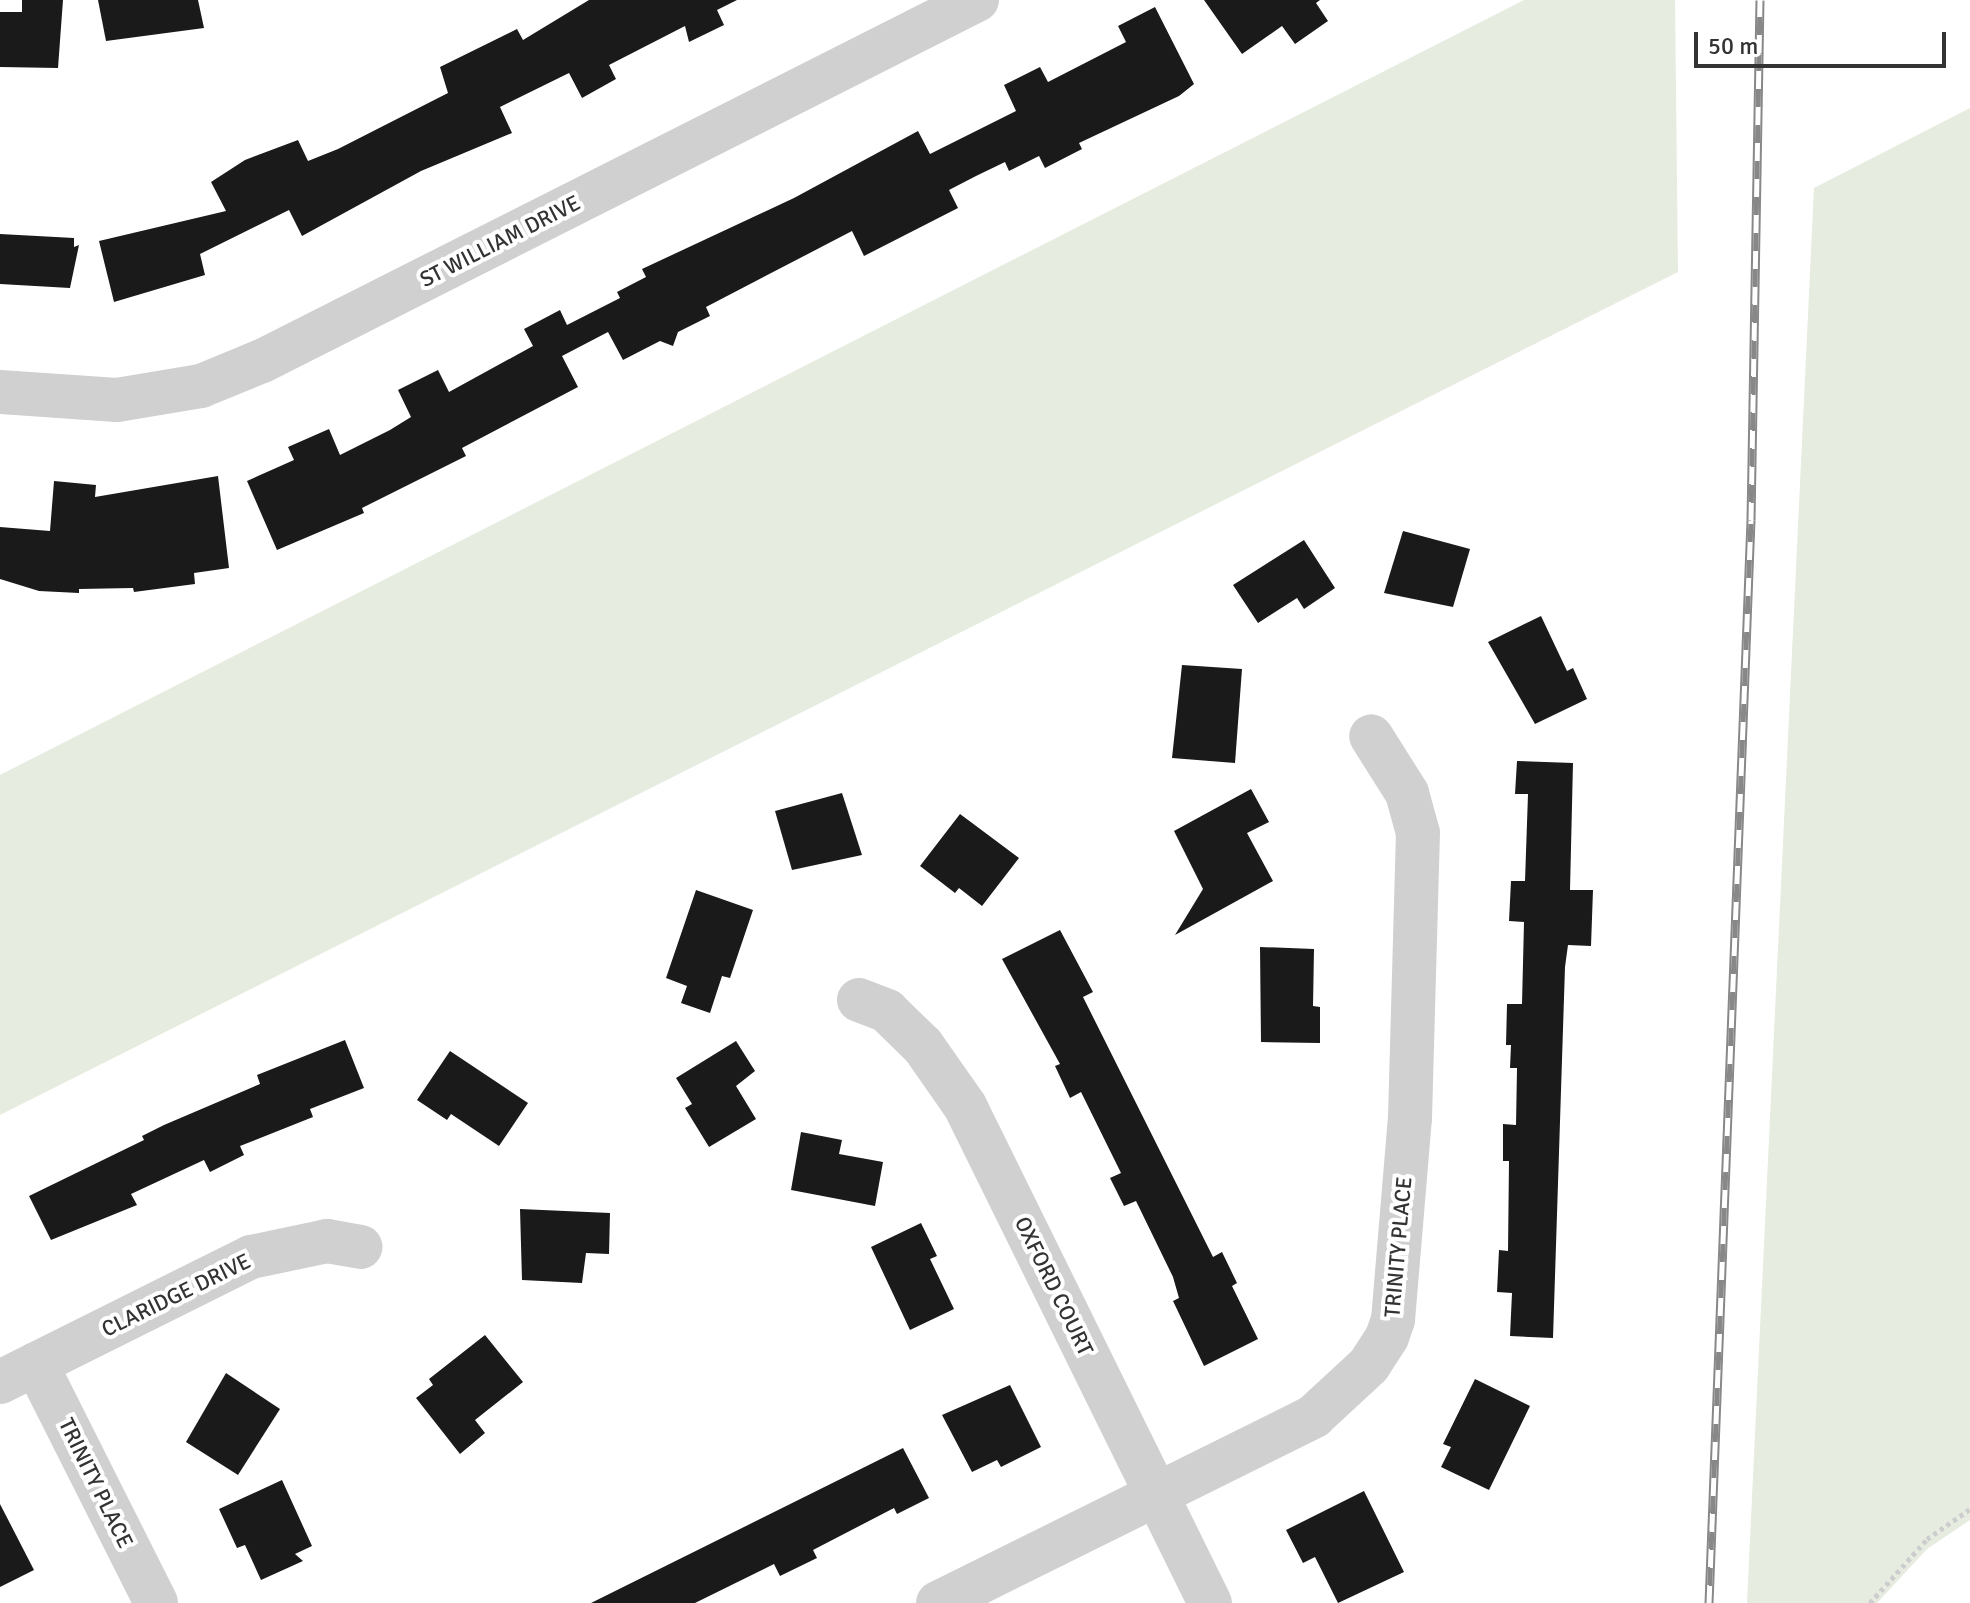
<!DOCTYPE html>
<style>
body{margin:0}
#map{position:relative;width:1970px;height:1603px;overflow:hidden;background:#fff;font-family:Signika,sans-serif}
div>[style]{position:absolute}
.green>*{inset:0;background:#e6ecdf}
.building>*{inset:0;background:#1a1a1a}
.path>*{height:5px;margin-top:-2.5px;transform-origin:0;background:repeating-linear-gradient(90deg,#cdcdcd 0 4px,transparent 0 8px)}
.minor>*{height:44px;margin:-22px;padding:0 22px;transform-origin:22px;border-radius:22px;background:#d0d0d0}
.rail>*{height:9px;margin-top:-4.5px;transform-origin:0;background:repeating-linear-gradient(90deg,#fff 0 18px,#888 0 36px);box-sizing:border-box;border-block:2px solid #888}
span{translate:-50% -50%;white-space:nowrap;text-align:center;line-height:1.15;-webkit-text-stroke:8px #fff;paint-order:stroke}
.street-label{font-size:22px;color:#333}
.scale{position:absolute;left:1694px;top:32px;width:252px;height:36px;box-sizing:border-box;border:4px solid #333;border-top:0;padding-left:10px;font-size:24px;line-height:28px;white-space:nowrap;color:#333;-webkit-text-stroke:6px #fff;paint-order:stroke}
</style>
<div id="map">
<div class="green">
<i style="clip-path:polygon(1524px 0,1675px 0,1678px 272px,0 1115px,0 775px)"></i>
<i style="clip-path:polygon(1970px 108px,1970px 1520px,1927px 1549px,1877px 1603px,1747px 1603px,1814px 188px)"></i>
</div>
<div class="building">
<i style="clip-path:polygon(22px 0,63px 0,58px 68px,0 67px,0 12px,22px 12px)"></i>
<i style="clip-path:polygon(98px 0,198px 0,204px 28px,106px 41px)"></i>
<i style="clip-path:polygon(589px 0,737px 0,717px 10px,724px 25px,689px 42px,685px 26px,609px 65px,616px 79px,582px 98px,569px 73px,500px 107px,512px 133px,421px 171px,302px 236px,289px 210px,200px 254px,205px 275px,114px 302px,99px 241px,226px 211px,211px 182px,245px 160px,298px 140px,308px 161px,338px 149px,448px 93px,440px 67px,517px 29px,523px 40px)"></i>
<i style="clip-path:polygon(1204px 0,1320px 0,1316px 3px,1328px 21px,1295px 44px,1282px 26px,1242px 54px)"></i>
<i style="clip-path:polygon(1155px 7px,1194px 84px,1179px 96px,1079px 143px,1082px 149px,1045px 168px,1039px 156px,1009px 171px,1005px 162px,976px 176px,949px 190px,958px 208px,864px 256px,852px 231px,706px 307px,710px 316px,678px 332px,673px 346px,660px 341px,623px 360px,608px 332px,562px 356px,578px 387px,462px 448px,466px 456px,362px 508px,364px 513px,277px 550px,247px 481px,294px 460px,288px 447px,329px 429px,340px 455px,390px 430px,411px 417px,398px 390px,438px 370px,449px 392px,533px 346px,524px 329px,560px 310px,567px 325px,620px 298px,617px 292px,646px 277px,642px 269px,794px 198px,918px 131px,930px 154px,1016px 111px,1004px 85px,1040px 67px,1048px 82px,1126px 42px,1118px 26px)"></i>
<i style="clip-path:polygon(0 234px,74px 238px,74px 247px,79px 245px,70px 288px,0 284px)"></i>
<i style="clip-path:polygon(218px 476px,229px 568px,194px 573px,195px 584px,134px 592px,133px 588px,79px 589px,79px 593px,39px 591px,0 579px,0 527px,50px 531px,54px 481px,96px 485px,95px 497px)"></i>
<i style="clip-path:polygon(1403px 531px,1470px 549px,1453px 607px,1384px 593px)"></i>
<i style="clip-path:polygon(1304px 540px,1335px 588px,1304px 609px,1297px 598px,1258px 623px,1233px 585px)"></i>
<i style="clip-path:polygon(1541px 616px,1567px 671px,1573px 668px,1587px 699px,1535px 724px,1488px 642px)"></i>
<i style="clip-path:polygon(1182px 665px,1242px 669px,1235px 763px,1172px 758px)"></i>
<i style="clip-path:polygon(1517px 761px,1573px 763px,1570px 890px,1593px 890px,1591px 946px,1568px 945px,1565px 967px,1553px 1338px,1510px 1336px,1512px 1293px,1497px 1292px,1499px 1250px,1508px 1251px,1509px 1161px,1503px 1161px,1503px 1124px,1516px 1125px,1517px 1068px,1510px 1068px,1511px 1045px,1506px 1045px,1507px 1004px,1522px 1004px,1524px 922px,1509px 921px,1511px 881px,1525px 881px,1528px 794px,1515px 794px)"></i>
<i style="clip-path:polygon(1251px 789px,1269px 822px,1247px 833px,1273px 881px,1175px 935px,1203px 889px,1174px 831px)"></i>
<i style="clip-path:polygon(842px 793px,862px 855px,792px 870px,775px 811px)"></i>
<i style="clip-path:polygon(960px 814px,1019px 858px,982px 906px,959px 888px,955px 893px,920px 866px)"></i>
<i style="clip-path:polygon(696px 890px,753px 910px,730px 978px,722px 976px,710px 1013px,681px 1003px,687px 986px,666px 978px)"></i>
<i style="clip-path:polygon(1060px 930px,1093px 992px,1083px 997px,1213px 1257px,1222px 1252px,1237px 1283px,1232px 1286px,1258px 1339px,1204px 1366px,1173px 1301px,1179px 1298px,1173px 1277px,1136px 1201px,1124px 1206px,1110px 1178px,1121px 1173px,1081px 1092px,1070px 1098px,1055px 1066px,1060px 1064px,1002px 959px)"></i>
<i style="clip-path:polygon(1260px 947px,1314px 949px,1313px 1006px,1320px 1007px,1320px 1043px,1261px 1042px)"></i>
<i style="clip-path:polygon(345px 1040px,364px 1088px,310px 1109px,313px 1117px,240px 1146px,244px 1155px,210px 1172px,204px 1160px,131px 1194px,137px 1205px,51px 1240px,29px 1196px,144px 1140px,142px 1136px,164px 1125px,260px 1084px,257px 1075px)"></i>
<i style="clip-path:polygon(736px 1041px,755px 1071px,736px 1086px,756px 1119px,709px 1147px,685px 1108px,692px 1104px,676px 1078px)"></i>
<i style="clip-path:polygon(450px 1051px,528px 1103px,499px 1146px,451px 1114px,447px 1120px,417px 1100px)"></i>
<i style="clip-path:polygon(801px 1132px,842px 1140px,839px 1154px,883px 1162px,875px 1206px,791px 1190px)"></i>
<i style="clip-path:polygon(520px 1209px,610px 1213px,609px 1254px,586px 1253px,582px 1283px,522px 1280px)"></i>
<i style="clip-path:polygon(921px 1223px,937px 1256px,930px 1259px,954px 1309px,910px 1330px,871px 1247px)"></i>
<i style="clip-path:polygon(485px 1335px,523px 1382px,475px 1420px,485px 1433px,460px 1454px,416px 1398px,433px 1385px,429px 1379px)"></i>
<i style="clip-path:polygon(226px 1373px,280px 1409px,238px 1475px,186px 1442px)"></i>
<i style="clip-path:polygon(1475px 1379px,1530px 1406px,1489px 1490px,1441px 1467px,1451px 1447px,1443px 1444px)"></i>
<i style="clip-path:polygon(1010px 1385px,1041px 1447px,1001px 1467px,997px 1460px,972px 1472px,942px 1415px)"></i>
<i style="clip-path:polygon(903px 1448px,929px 1498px,897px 1514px,894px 1508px,813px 1550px,817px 1558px,780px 1576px,774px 1564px,695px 1603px,591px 1603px)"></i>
<i style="clip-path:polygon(282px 1480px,312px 1546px,295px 1554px,303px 1561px,261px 1580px,245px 1545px,237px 1548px,219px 1509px)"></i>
<i style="clip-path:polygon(1364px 1491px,1404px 1572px,1338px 1603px,1315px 1557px,1303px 1563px,1286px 1530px)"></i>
<i style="clip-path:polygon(0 1504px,34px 1570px,0 1587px)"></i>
</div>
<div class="path">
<i style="left:1870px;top:1603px;width:86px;rotate:-48.3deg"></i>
<i style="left:1927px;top:1539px;width:52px;rotate:-34.9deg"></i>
</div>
<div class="minor">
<i style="left:0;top:392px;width:117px;rotate:3.9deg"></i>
<i style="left:117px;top:400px;width:85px;rotate:-9.5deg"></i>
<i style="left:201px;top:386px;width:66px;rotate:-22.3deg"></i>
<i style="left:262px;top:361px;width:801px;rotate:-26.79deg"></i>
<i style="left:859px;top:1000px;width:30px;rotate:21deg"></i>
<i style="left:887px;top:1011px;width:50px;rotate:44.2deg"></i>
<i style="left:923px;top:1046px;width:73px;rotate:55deg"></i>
<i style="left:965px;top:1106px;width:554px;rotate:63.76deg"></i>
<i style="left:36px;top:1364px;width:267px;rotate:63.3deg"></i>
<i style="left:0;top:1382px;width:280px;rotate:-26.5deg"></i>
<i style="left:251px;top:1257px;width:78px;rotate:-11.9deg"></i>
<i style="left:327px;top:1241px;width:34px;rotate:10deg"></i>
<i style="left:938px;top:1603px;width:420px;rotate:-26.4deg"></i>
<i style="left:1314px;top:1416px;width:75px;rotate:-42.8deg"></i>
<i style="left:1369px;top:1365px;width:33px;rotate:-57deg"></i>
<i style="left:1387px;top:1337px;width:18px;rotate:-71deg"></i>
<i style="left:1393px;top:1320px;width:203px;rotate:-85.2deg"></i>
<i style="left:1410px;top:1118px;width:285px;rotate:-88.4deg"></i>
<i style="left:1418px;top:833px;width:41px;rotate:-105.4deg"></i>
<i style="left:1407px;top:793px;width:67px;rotate:-122.3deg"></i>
</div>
<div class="rail">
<i style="left:1709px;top:1603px;width:1084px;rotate:-87.78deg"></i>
<i style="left:1751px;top:520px;width:520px;rotate:-89.01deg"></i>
</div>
<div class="street-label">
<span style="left:500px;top:241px;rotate:-27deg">ST WILLIAM DRIVE</span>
<span style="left:1398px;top:1247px;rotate:-85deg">TRINITY PLACE</span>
<span style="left:1054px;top:1286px;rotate:64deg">OXFORD COURT</span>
<span style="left:176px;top:1295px;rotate:-26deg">CLARIDGE DRIVE</span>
<span style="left:96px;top:1483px;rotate:64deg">TRINITY PLACE</span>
</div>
<div class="scale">50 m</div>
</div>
